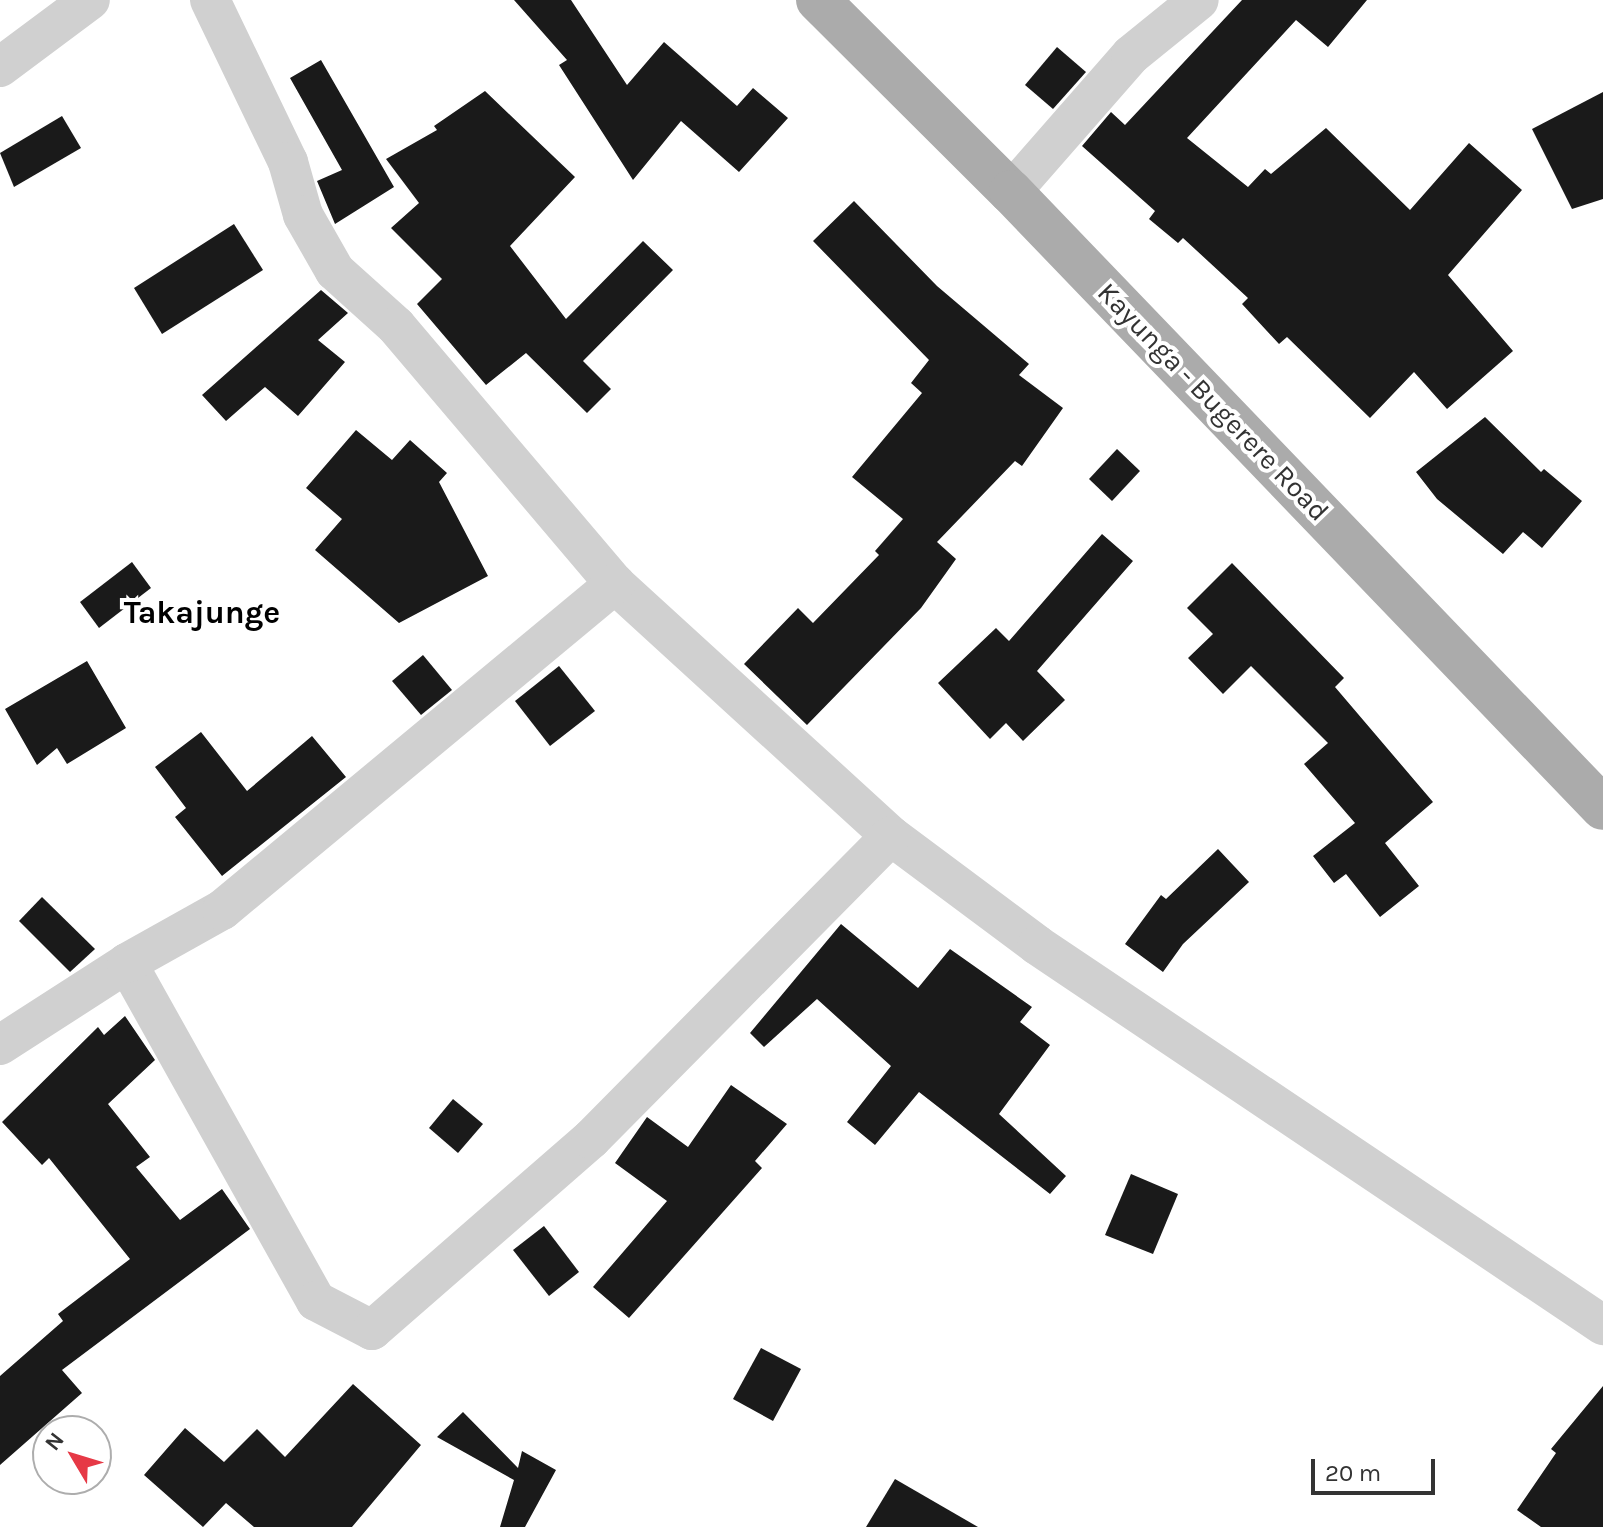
<!DOCTYPE html>
<style>
body{margin:0}
#map{position:relative;width:1603px;height:1527px;overflow:hidden;background:#fff;font-family:Karla,sans-serif}
div>[style]{position:absolute}
.building>*{inset:0;background:#1a1a1a}
.minor>*{height:40px;margin:-20px;padding:0 20px;transform-origin:20px;border-radius:20px;background:#d0d0d0}
.primary>*{height:44px;margin:-22px;padding:0 22px;transform-origin:22px;border-radius:22px;background:#ababab}
span{translate:-50% -50%;white-space:nowrap;text-align:center;line-height:1.15;-webkit-text-stroke:8px #fff;paint-order:stroke}
.street-label{font-size:28px;color:#333}
.quarter-label{font-size:32px;color:#000;font-weight:700}
.north{position:absolute;left:32px;top:1415px;width:80px;height:80px;box-sizing:border-box;background:#fff;border:2px solid #adadad;border-radius:50%;rotate:308deg;font-size:22px;font-weight:700;line-height:32px;text-align:center;color:#333}
.north::after{content:'';display:block;margin:auto;width:28px;height:36px;background:#e63946;clip-path:polygon(50% 0,100% 100%,50% 72%,0 100%)}
.scale{position:absolute;left:1311px;top:1459px;width:124px;height:36px;box-sizing:border-box;border:4px solid #333;border-top:0;padding-left:10px;font-size:24px;line-height:28px;white-space:nowrap;color:#333;-webkit-text-stroke:6px #fff;paint-order:stroke}
</style>
<div id="map">
<div class="building">
<i style="clip-path:polygon(514px 0,571px 0,627px 85px,664px 42px,737px 106px,753px 88px,788px 118px,739px 172px,681px 121px,633px 180px,559px 65px,567px 60px)"></i>
<i style="clip-path:polygon(1242px 0,1367px 0,1328px 47px,1296px 20px,1187px 138px,1248px 187px,1265px 169px,1271px 174px,1326px 128px,1410px 210px,1469px 143px,1522px 190px,1448px 275px,1513px 351px,1447px 409px,1414px 372px,1370px 418px,1287px 337px,1279px 344px,1242px 304px,1248px 298px,1183px 238px,1178px 243px,1149px 219px,1155px 211px,1082px 146px,1111px 112px,1125px 125px)"></i>
<i style="clip-path:polygon(1057px 47px,1086px 72px,1053px 109px,1025px 85px)"></i>
<i style="clip-path:polygon(321px 60px,394px 187px,335px 224px,317px 181px,342px 170px,290px 78px)"></i>
<i style="clip-path:polygon(485px 91px,575px 177px,510px 246px,566px 319px,643px 241px,673px 270px,583px 361px,611px 389px,587px 413px,526px 353px,486px 385px,417px 304px,442px 279px,391px 228px,419px 203px,386px 159px,437px 130px,434px 126px)"></i>
<i style="clip-path:polygon(1603px 92px,1603px 199px,1572px 209px,1532px 129px)"></i>
<i style="clip-path:polygon(62px 116px,81px 148px,14px 187px,0 153px)"></i>
<i style="clip-path:polygon(854px 201px,937px 286px,1029px 364px,1019px 375px,1063px 408px,1022px 466px,1015px 461px,937px 542px,956px 559px,921px 608px,807px 725px,744px 664px,798px 608px,813px 623px,879px 555px,875px 551px,903px 519px,852px 477px,922px 393px,911px 383px,929px 360px,813px 241px)"></i>
<i style="clip-path:polygon(234px 224px,263px 270px,162px 334px,134px 288px)"></i>
<i style="clip-path:polygon(321px 290px,348px 313px,318px 340px,345px 362px,298px 416px,265px 387px,226px 421px,202px 395px)"></i>
<i style="clip-path:polygon(1485px 417px,1541px 472px,1544px 469px,1582px 501px,1542px 548px,1523px 532px,1503px 554px,1437px 499px,1416px 472px)"></i>
<i style="clip-path:polygon(356px 430px,392px 460px,410px 440px,447px 473px,439px 482px,488px 576px,399px 623px,315px 550px,342px 519px,306px 488px)"></i>
<i style="clip-path:polygon(1117px 449px,1140px 471px,1112px 501px,1089px 479px)"></i>
<i style="clip-path:polygon(1102px 534px,1133px 561px,1037px 671px,1065px 700px,1023px 741px,1006px 723px,990px 739px,938px 683px,996px 628px,1009px 641px)"></i>
<i style="clip-path:polygon(132px 562px,151px 588px,99px 628px,80px 602px)"></i>
<i style="clip-path:polygon(1232px 563px,1344px 678px,1335px 687px,1433px 802px,1385px 843px,1419px 886px,1380px 917px,1346px 874px,1334px 883px,1313px 856px,1355px 823px,1304px 764px,1328px 743px,1251px 666px,1223px 694px,1188px 658px,1213px 634px,1187px 608px)"></i>
<i style="clip-path:polygon(423px 655px,452px 690px,421px 715px,392px 681px)"></i>
<i style="clip-path:polygon(87px 661px,126px 728px,67px 764px,57px 748px,37px 765px,5px 709px)"></i>
<i style="clip-path:polygon(559px 666px,595px 711px,550px 746px,515px 701px)"></i>
<i style="clip-path:polygon(201px 732px,247px 791px,312px 736px,346px 777px,222px 876px,175px 817px,186px 808px,155px 767px)"></i>
<i style="clip-path:polygon(1218px 849px,1249px 882px,1183px 944px,1163px 972px,1125px 944px,1161px 895px,1166px 899px)"></i>
<i style="clip-path:polygon(42px 897px,95px 949px,70px 972px,19px 921px)"></i>
<i style="clip-path:polygon(841px 924px,918px 988px,950px 949px,1032px 1007px,1020px 1022px,1050px 1045px,999px 1114px,1066px 1176px,1050px 1194px,919px 1092px,875px 1145px,847px 1122px,891px 1066px,817px 999px,764px 1047px,750px 1033px)"></i>
<i style="clip-path:polygon(125px 1016px,155px 1060px,108px 1104px,150px 1157px,136px 1167px,180px 1220px,222px 1189px,250px 1229px,62px 1370px,82px 1393px,0 1465px,0 1376px,63px 1321px,58px 1314px,130px 1259px,49px 1158px,42px 1165px,2px 1122px,98px 1027px,104px 1035px)"></i>
<i style="clip-path:polygon(731px 1085px,787px 1124px,755px 1161px,762px 1168px,629px 1318px,593px 1287px,667px 1201px,615px 1163px,647px 1117px,688px 1147px)"></i>
<i style="clip-path:polygon(453px 1099px,483px 1124px,458px 1153px,429px 1128px)"></i>
<i style="clip-path:polygon(1131px 1174px,1178px 1194px,1153px 1254px,1105px 1235px)"></i>
<i style="clip-path:polygon(544px 1226px,579px 1272px,549px 1296px,513px 1250px)"></i>
<i style="clip-path:polygon(761px 1348px,801px 1369px,773px 1421px,733px 1399px)"></i>
<i style="clip-path:polygon(353px 1384px,421px 1445px,352px 1527px,254px 1527px,226px 1503px,203px 1527px,144px 1475px,185px 1428px,224px 1462px,257px 1429px,285px 1457px)"></i>
<i style="clip-path:polygon(1603px 1386px,1603px 1527px,1541px 1527px,1517px 1510px,1556px 1453px,1551px 1449px)"></i>
<i style="clip-path:polygon(463px 1412px,518px 1468px,522px 1451px,556px 1470px,525px 1527px,500px 1527px,514px 1480px,437px 1437px)"></i>
<i style="clip-path:polygon(895px 1479px,978px 1527px,866px 1527px)"></i>
</div>
<div class="minor">
<i style="left:210px;top:0;width:180px;rotate:64.3deg"></i>
<i style="left:288px;top:162px;width:55px;rotate:74.2deg"></i>
<i style="left:303px;top:215px;width:64px;rotate:60.3deg"></i>
<i style="left:335px;top:271px;width:82px;rotate:42deg"></i>
<i style="left:396px;top:326px;width:338px;rotate:49.7deg"></i>
<i style="left:615px;top:584px;width:374px;rotate:42.4deg"></i>
<i style="left:891px;top:836px;width:182px;rotate:36.7deg"></i>
<i style="left:1037px;top:945px;width:682px;rotate:33.88deg"></i>
<i style="left:0;top:67px;width:112px;rotate:-36.7deg"></i>
<i style="left:1011px;top:192px;width:182px;rotate:-48.8deg"></i>
<i style="left:1131px;top:55px;width:87px;rotate:-39deg"></i>
<i style="left:127px;top:963px;width:387px;rotate:60.8deg"></i>
<i style="left:316px;top:1301px;width:63px;rotate:27.4deg"></i>
<i style="left:372px;top:1330px;width:291px;rotate:-41.1deg"></i>
<i style="left:591px;top:1139px;width:426px;rotate:-45.3deg"></i>
<i style="left:0;top:1045px;width:151px;rotate:-32.8deg"></i>
<i style="left:127px;top:963px;width:109px;rotate:-29.2deg"></i>
<i style="left:222px;top:910px;width:511px;rotate:-39.68deg"></i>
</div>
<div class="primary">
<i style="left:818px;top:0;width:272px;rotate:44.9deg"></i>
<i style="left:1011px;top:192px;width:854px;rotate:46.14deg"></i>
</div>
<div class="street-label">
<span style="left:1213px;top:402px;rotate:46deg">Kayunga - Bugerere Road</span>
</div>
<div class="quarter-label">
<span style="left:202px;top:613px">Takajunge</span>
</div>
<div class="north">N</div>
<div class="scale">20 m</div>
</div>
